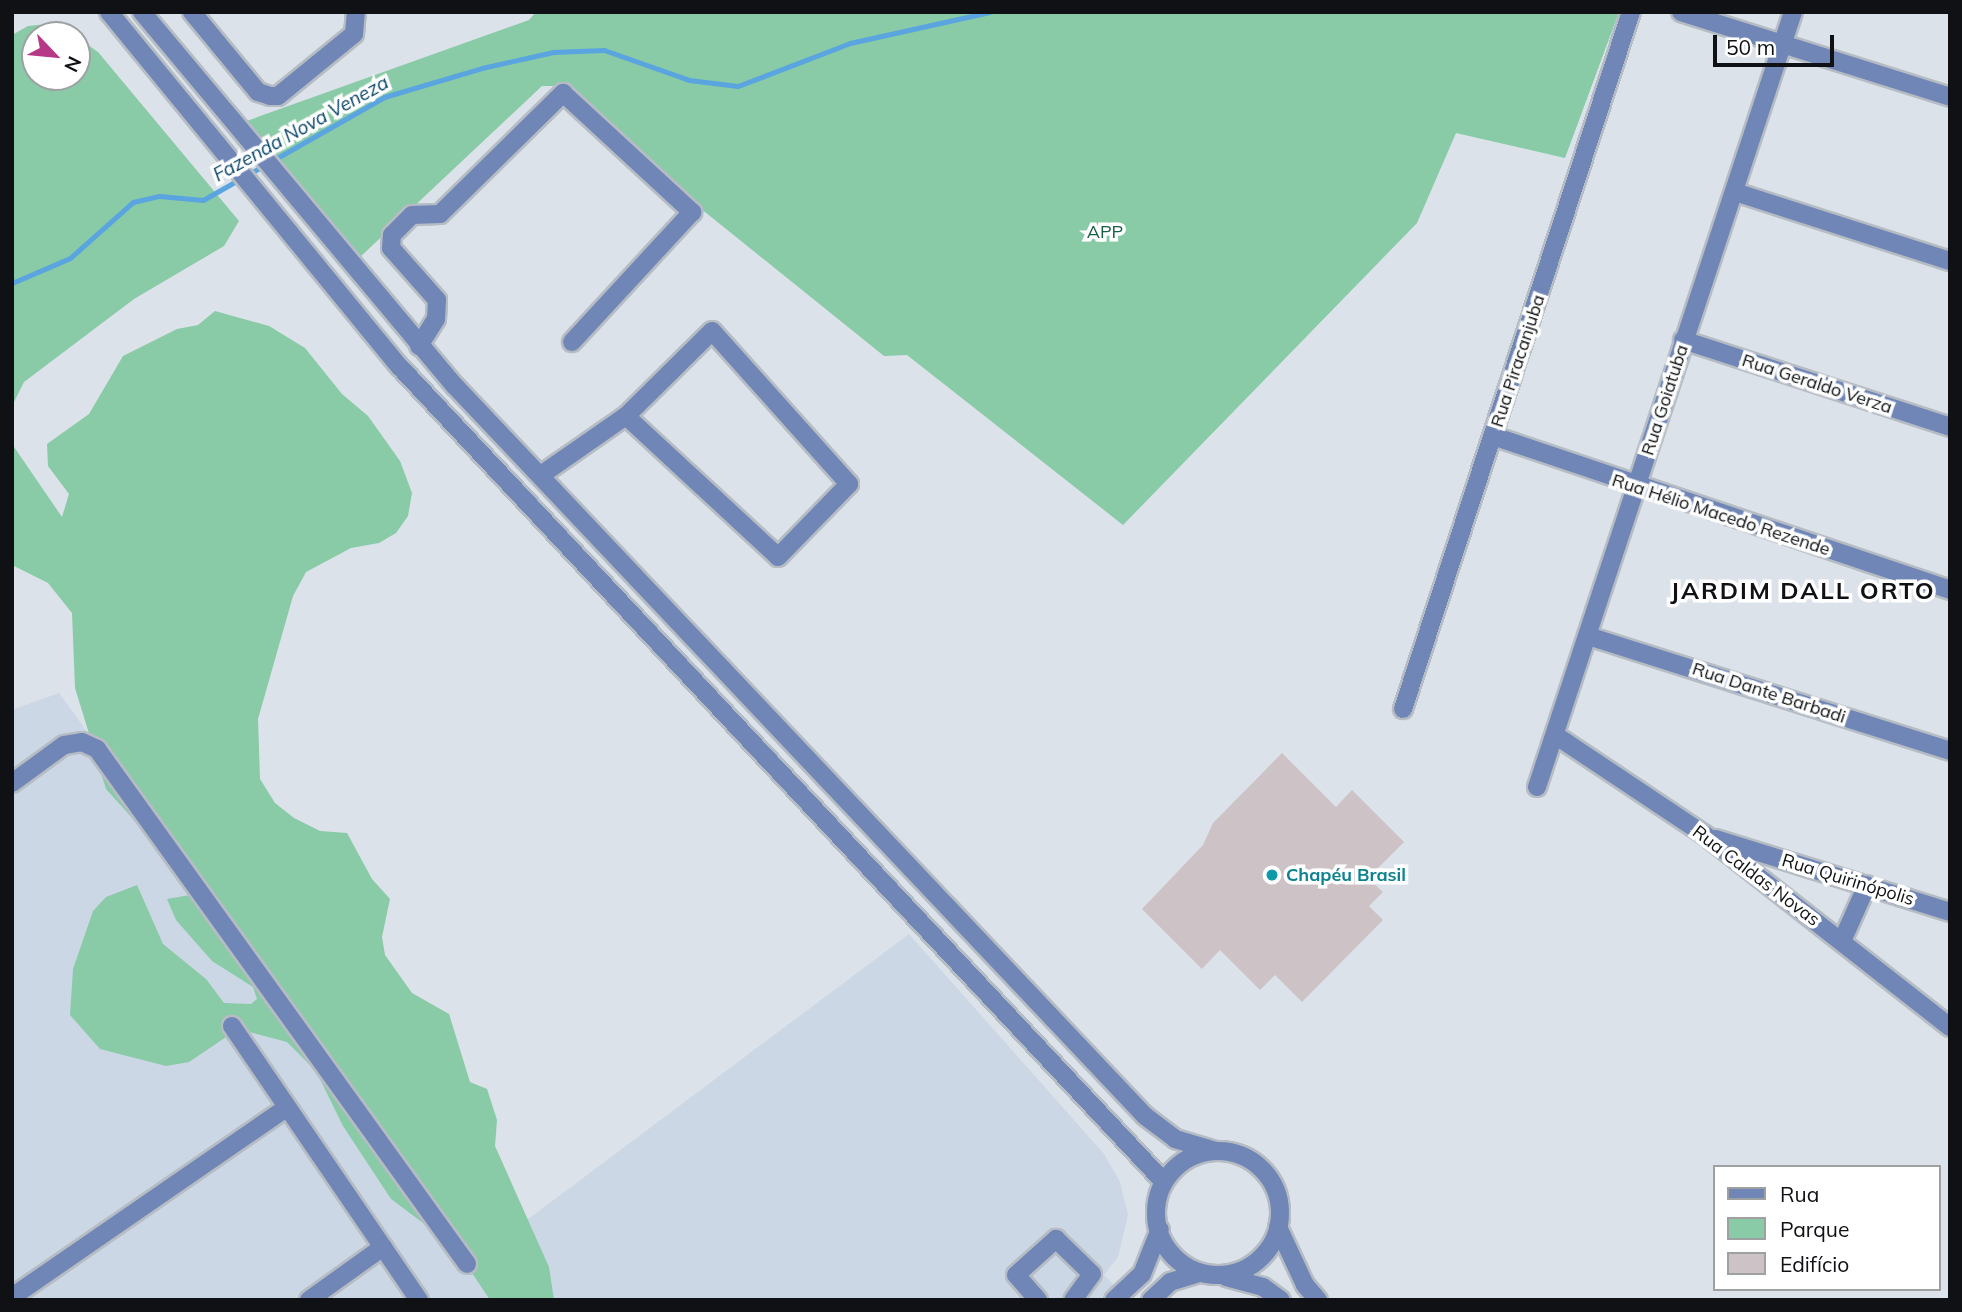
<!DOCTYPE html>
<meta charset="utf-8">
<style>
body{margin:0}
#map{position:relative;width:1962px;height:1312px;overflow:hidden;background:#dbe2e9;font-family:Mulish,sans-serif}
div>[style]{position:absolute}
.built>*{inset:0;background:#cbd7e4}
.green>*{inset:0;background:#89caa7}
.stream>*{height:5px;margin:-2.5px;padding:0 2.5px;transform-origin:2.5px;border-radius:2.5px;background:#5aa5e0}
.building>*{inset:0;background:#cdc3c7}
.roads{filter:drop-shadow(2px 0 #b6bcc3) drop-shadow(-2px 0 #b6bcc3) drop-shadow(0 2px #b6bcc3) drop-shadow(0 -2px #b6bcc3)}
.minor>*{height:18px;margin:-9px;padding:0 9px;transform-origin:9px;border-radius:9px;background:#7086b7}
.minor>.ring{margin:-9px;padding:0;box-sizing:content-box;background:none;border:18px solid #7086b7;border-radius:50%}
.dots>*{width:19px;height:19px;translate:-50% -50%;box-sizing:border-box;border:4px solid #fff;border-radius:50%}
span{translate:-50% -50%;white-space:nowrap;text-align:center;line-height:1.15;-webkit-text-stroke:7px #fff;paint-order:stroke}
.park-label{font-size:18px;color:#196041}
.street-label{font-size:18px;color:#0f1114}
.culture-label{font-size:18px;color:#0d838f;font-weight:700}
.left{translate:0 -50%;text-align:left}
.water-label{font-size:19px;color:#07436a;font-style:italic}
.district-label{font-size:24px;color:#0f1114;font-weight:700;letter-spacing:2px}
.frame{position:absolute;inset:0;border:14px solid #0f1114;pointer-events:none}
.legend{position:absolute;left:1713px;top:1165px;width:228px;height:126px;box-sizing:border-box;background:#fff;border:2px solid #9fa0a1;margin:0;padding:9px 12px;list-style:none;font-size:21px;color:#0f1114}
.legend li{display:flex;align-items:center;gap:14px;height:35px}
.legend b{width:35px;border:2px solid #9fa0a1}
.north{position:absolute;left:21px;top:21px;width:70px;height:70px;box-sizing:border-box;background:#fff;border:2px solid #9fa0a1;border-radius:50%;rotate:116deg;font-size:19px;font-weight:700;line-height:28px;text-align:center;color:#0f1114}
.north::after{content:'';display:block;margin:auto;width:24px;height:32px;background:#b73886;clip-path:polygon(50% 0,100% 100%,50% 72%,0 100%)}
.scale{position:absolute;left:1713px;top:35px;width:121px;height:32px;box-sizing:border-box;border:4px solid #0f1114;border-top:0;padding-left:9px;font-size:21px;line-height:24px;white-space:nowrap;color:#0f1114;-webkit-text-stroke:5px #fff;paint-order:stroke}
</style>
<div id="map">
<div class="built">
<i style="clip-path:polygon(59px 693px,471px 1262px,909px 934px,1104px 1154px,1120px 1182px,1128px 1215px,1118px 1257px,1104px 1275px,1128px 1300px,12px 1300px,12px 710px)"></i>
</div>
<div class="green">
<i style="clip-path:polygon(536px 12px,1619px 12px,1565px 158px,1456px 133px,1417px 223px,1123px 525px,907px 355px,884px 356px,700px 208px,568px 86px,542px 86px,359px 258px,241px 123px,529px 20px)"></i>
<i style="clip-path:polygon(evenodd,57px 23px,98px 52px,239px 221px,224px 246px,134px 299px,24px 382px,12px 406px,12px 35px,28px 26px,57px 23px,35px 35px,77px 35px,77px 77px,35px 77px,35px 35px)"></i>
<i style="clip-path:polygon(215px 311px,269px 326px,305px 348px,342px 394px,368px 416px,400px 461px,412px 493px,408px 516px,396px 533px,379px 543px,351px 548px,306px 572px,293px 596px,258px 719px,260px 779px,275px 803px,294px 818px,320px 831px,347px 833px,372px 879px,390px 899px,382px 937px,385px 955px,412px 993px,449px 1014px,470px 1082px,487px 1089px,497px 1120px,495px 1146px,549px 1267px,554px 1300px,490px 1300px,454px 1246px,391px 1199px,343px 1126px,316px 1071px,287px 1042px,238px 1029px,189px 1062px,166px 1066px,100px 1049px,70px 1015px,73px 969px,93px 911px,106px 897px,137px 885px,163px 944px,206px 979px,224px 1003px,251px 1004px,257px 999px,253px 987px,212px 961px,176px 920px,167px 899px,190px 895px,190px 884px,164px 841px,134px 820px,106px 789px,75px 688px,72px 613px,48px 583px,12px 565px,12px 444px,62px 517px,69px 494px,48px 466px,47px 444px,89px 414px,123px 356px,177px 329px,198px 325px)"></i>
</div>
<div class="stream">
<i style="left:12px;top:283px;width:63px;rotate:-23.3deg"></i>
<i style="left:70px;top:258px;width:84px;rotate:-41.6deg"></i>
<i style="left:133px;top:202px;width:27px;rotate:-13deg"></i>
<i style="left:159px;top:196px;width:44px;rotate:5.2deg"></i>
<i style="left:203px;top:200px;width:208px;rotate:-29.6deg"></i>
<i style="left:384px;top:97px;width:102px;rotate:-16.5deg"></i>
<i style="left:482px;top:68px;width:73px;rotate:-12.7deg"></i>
<i style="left:553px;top:52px;width:51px;rotate:-2.2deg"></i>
<i style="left:604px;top:50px;width:90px;rotate:19.4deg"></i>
<i style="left:689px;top:80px;width:49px;rotate:7deg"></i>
<i style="left:738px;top:86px;width:120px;rotate:-21deg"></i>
<i style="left:850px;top:43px;width:143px;rotate:-12.5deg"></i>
</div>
<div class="building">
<i style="clip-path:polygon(1282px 753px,1336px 807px,1352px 790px,1404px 842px,1368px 878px,1383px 892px,1369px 906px,1383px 920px,1302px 1002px,1275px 975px,1260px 990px,1220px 950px,1202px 969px,1142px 909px,1203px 845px,1213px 823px)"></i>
</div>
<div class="roads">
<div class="minor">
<i style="left:109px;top:12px;width:459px;rotate:50.7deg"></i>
<i style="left:400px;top:367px;width:1117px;rotate:46.85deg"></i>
<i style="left:142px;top:12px;width:488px;rotate:50.1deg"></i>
<i style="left:455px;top:386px;width:1004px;rotate:46.61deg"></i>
<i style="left:1145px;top:1116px;width:38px;rotate:37deg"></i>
<i style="left:1175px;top:1139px;width:43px;rotate:16.3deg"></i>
<i style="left:192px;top:12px;width:104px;rotate:50.5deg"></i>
<i style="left:258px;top:92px;width:13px;rotate:18deg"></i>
<i style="left:270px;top:96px;width:8px"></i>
<i style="left:278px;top:96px;width:98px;rotate:-39.2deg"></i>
<i style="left:354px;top:34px;width:22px;rotate:-85deg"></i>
<i style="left:1681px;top:12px;width:282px;rotate:17.5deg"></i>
<i style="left:1735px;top:192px;width:226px;rotate:17.8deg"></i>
<i style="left:1683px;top:340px;width:281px;rotate:18deg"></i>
<i style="left:419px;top:346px;width:32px;rotate:-58deg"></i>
<i style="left:436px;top:319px;width:19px;rotate:-87deg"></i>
<i style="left:437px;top:300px;width:69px;rotate:-131.5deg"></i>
<i style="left:391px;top:248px;width:13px;rotate:-86deg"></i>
<i style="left:392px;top:235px;width:28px;rotate:-45deg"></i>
<i style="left:412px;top:215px;width:28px;rotate:-2deg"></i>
<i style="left:440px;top:214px;width:173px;rotate:-44.5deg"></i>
<i style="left:563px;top:93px;width:176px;rotate:42.7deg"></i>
<i style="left:692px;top:212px;width:177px;rotate:132.7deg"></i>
<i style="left:1493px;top:436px;width:482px;rotate:18.6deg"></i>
<i style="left:541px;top:475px;width:103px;rotate:-34.8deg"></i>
<i style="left:626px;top:416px;width:207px;rotate:42.8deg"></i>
<i style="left:778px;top:557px;width:102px;rotate:-45.8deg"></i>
<i style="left:849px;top:484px;width:205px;rotate:-131.8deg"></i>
<i style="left:712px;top:331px;width:121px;rotate:135.3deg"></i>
<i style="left:1588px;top:636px;width:380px;rotate:17.6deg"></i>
<i style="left:1403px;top:709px;width:733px;rotate:-71.89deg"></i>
<i style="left:1555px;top:735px;width:180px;rotate:33.7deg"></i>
<i style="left:1705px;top:835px;width:311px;rotate:38.1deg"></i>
<i style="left:12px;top:783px;width:64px;rotate:-36.2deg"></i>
<i style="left:64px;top:745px;width:18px;rotate:-9deg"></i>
<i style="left:82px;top:742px;width:17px;rotate:25deg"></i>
<i style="left:97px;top:749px;width:634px;rotate:54.3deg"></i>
<i style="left:1537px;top:787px;width:816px;rotate:-71.72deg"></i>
<i style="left:1716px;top:839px;width:245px;rotate:17.3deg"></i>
<i style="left:1842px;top:941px;width:61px;rotate:-65.9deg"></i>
<i style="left:232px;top:1026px;width:332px;rotate:55.7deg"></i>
<i class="ring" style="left:1156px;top:1151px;width:106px;height:106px"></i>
<i style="left:1278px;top:1227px;width:64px;rotate:65deg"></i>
<i style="left:1305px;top:1285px;width:20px;rotate:49deg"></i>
<i style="left:1226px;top:1277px;width:38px;rotate:15deg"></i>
<i style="left:1263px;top:1287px;width:22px;rotate:36deg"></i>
<i style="left:12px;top:1297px;width:334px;rotate:-34.6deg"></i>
<i style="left:309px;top:1300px;width:91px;rotate:-35.6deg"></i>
<i style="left:1038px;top:1300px;width:33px;rotate:-131deg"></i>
<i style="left:1016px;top:1275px;width:54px;rotate:-42deg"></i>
<i style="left:1056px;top:1239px;width:50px;rotate:44.2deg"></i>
<i style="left:1092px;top:1274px;width:32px;rotate:126deg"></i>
<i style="left:1114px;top:1300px;width:38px;rotate:-43deg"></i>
<i style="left:1142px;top:1274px;width:48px;rotate:-68.2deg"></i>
<i style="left:1151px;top:1300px;width:26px;rotate:-43deg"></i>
<i style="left:1170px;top:1282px;width:31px;rotate:-17deg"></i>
</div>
</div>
<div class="dots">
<i style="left:1272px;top:875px;background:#0f9aa8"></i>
</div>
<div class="park-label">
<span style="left:1105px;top:232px">APP</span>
</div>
<div class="street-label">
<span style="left:1518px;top:361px;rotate:-72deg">Rua Piracanjuba</span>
<span style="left:1817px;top:384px;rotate:18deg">Rua Geraldo Verza</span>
<span style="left:1665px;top:400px;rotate:-72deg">Rua Goiatuba</span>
<span style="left:1721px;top:515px;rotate:18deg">Rua Hélio Macedo Rezende</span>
<span style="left:1769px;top:693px;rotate:18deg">Rua Dante Barbadi</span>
<span style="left:1756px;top:876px;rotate:37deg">Rua Caldas Novas</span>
<span style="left:1848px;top:880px;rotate:17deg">Rua Quirinópolis</span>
</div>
<div class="culture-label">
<span class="left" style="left:1286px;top:875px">Chapéu Brasil</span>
</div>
<div class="water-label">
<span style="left:301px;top:129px;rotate:-29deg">Fazenda Nova Veneza</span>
</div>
<div class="district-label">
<span style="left:1803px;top:591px">JARDIM DALL ORTO</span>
</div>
<div class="frame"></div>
<ul class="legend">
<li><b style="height:9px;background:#7086b7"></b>Rua</li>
<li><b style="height:19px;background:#89caa7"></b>Parque</li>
<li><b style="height:19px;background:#cdc3c7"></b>Edifício</li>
</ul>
<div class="north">N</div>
<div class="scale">50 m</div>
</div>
